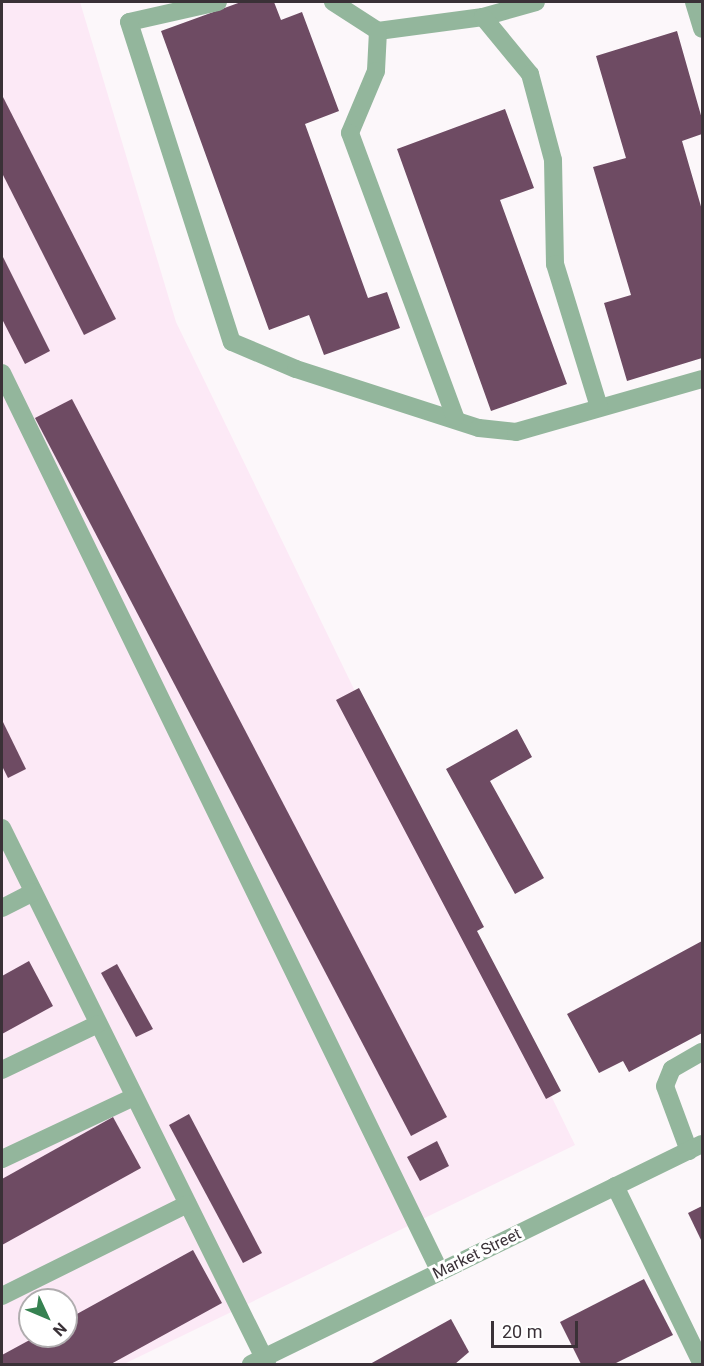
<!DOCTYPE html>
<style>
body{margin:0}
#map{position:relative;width:704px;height:1366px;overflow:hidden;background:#fcf7fa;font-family:Roboto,sans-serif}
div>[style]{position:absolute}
.built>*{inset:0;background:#fce9f6}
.building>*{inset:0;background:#6e4b63}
.minor>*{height:18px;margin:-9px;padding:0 9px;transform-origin:9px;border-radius:9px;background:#93b69c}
span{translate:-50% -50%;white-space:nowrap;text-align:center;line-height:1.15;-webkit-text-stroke:6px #fff;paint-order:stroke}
.street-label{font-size:16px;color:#3a3137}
.frame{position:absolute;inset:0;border:3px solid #3a3137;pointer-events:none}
.north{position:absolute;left:18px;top:1288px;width:60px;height:60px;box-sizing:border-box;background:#fff;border:2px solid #b0adaf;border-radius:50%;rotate:134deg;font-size:16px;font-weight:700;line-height:24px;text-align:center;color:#3a3137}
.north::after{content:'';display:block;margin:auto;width:21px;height:27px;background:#368251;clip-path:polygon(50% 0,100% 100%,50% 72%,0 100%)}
.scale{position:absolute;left:491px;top:1321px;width:87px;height:27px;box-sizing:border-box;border:3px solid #3a3137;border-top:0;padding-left:8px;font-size:18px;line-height:21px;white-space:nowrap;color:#3a3137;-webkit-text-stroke:4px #fff;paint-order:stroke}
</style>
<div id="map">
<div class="built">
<i style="clip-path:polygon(evenodd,2px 2px,80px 2px,176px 322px,575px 1145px,124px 1364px,2px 1364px,2px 2px,30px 1300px,66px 1300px,66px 1336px,30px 1336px,30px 1300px)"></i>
</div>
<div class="building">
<i style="clip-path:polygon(241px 2px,274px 2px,281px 20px,302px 12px,339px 111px,305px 124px,368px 298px,387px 292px,400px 328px,324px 355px,309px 315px,269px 330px,161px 31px)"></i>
<i style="clip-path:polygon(677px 31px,702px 119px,702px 134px,682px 141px,702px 210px,702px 358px,627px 381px,604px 303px,631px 295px,593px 167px,626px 158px,596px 56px)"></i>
<i style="clip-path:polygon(2px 95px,116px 319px,84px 335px,2px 173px)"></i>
<i style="clip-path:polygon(505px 109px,534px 188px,500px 200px,567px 384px,491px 411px,397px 149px)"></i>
<i style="clip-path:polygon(2px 255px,50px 351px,25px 364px,2px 319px)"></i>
<i style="clip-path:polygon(72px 399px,447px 1117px,411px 1136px,35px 418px)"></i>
<i style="clip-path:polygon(359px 688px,484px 927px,477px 931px,561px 1091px,546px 1099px,336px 700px)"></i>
<i style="clip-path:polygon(2px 720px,26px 769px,8px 778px,2px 766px)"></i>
<i style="clip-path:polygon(517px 729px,532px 757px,490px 781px,544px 878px,515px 894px,446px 769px)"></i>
<i style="clip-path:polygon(702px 941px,702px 1033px,629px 1072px,623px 1061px,599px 1073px,567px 1014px)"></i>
<i style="clip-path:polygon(29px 961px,53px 1006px,2px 1034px,2px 976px)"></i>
<i style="clip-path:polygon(117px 964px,153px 1029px,136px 1037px,101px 973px)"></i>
<i style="clip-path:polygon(189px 1114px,262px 1253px,243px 1263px,169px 1125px)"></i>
<i style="clip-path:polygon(113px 1117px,141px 1168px,2px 1245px,2px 1179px)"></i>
<i style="clip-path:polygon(437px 1141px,449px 1166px,420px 1181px,407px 1157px)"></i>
<i style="clip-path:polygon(702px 1206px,702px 1242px,688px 1213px)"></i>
<i style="clip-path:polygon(193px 1250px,222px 1303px,111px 1364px,2px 1364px,2px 1355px,37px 1336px,66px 1336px,66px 1320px)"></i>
<i style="clip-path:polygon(644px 1279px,673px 1335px,614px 1364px,581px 1364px,560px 1322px)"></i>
<i style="clip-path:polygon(451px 1319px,469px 1352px,455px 1364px,370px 1364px)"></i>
</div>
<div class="minor">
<i style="left:218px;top:2px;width:91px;rotate:167.3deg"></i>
<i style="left:129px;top:22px;width:336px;rotate:72.2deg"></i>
<i style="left:232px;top:342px;width:69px;rotate:22.9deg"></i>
<i style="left:296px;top:369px;width:192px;rotate:17.9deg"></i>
<i style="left:479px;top:428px;width:37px;rotate:6deg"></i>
<i style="left:516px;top:432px;width:193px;rotate:-15.9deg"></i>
<i style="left:333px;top:2px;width:54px;rotate:32.8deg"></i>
<i style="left:378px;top:31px;width:106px;rotate:-7.6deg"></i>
<i style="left:483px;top:17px;width:55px;rotate:-15.8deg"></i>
<i style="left:694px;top:2px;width:28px;rotate:73deg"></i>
<i style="left:483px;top:17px;width:74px;rotate:50.5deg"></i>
<i style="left:530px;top:74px;width:89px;rotate:75deg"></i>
<i style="left:553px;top:160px;width:104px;rotate:88.9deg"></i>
<i style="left:555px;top:264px;width:150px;rotate:72.9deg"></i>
<i style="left:378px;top:31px;width:40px;rotate:92.9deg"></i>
<i style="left:376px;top:71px;width:67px;rotate:112.8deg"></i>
<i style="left:350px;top:133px;width:303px;rotate:69.7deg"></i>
<i style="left:2px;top:373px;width:1000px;rotate:64.02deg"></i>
<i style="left:2px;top:828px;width:598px;rotate:63.69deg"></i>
<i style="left:2px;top:908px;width:35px;rotate:-27deg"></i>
<i style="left:2px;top:1070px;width:106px;rotate:-25.6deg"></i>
<i style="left:689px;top:1151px;width:69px;rotate:-110.3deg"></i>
<i style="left:665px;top:1086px;width:18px;rotate:-68deg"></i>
<i style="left:672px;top:1069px;width:34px;rotate:-30deg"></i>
<i style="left:2px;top:1159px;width:146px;rotate:-25.2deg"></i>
<i style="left:615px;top:1186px;width:198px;rotate:64deg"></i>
<i style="left:2px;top:1296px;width:207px;rotate:-26.4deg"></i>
<i style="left:251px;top:1364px;width:502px;rotate:-26deg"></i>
</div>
<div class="street-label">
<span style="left:477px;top:1254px;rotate:-26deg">Market Street</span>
</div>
<div class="frame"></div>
<div class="north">N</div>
<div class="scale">20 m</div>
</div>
